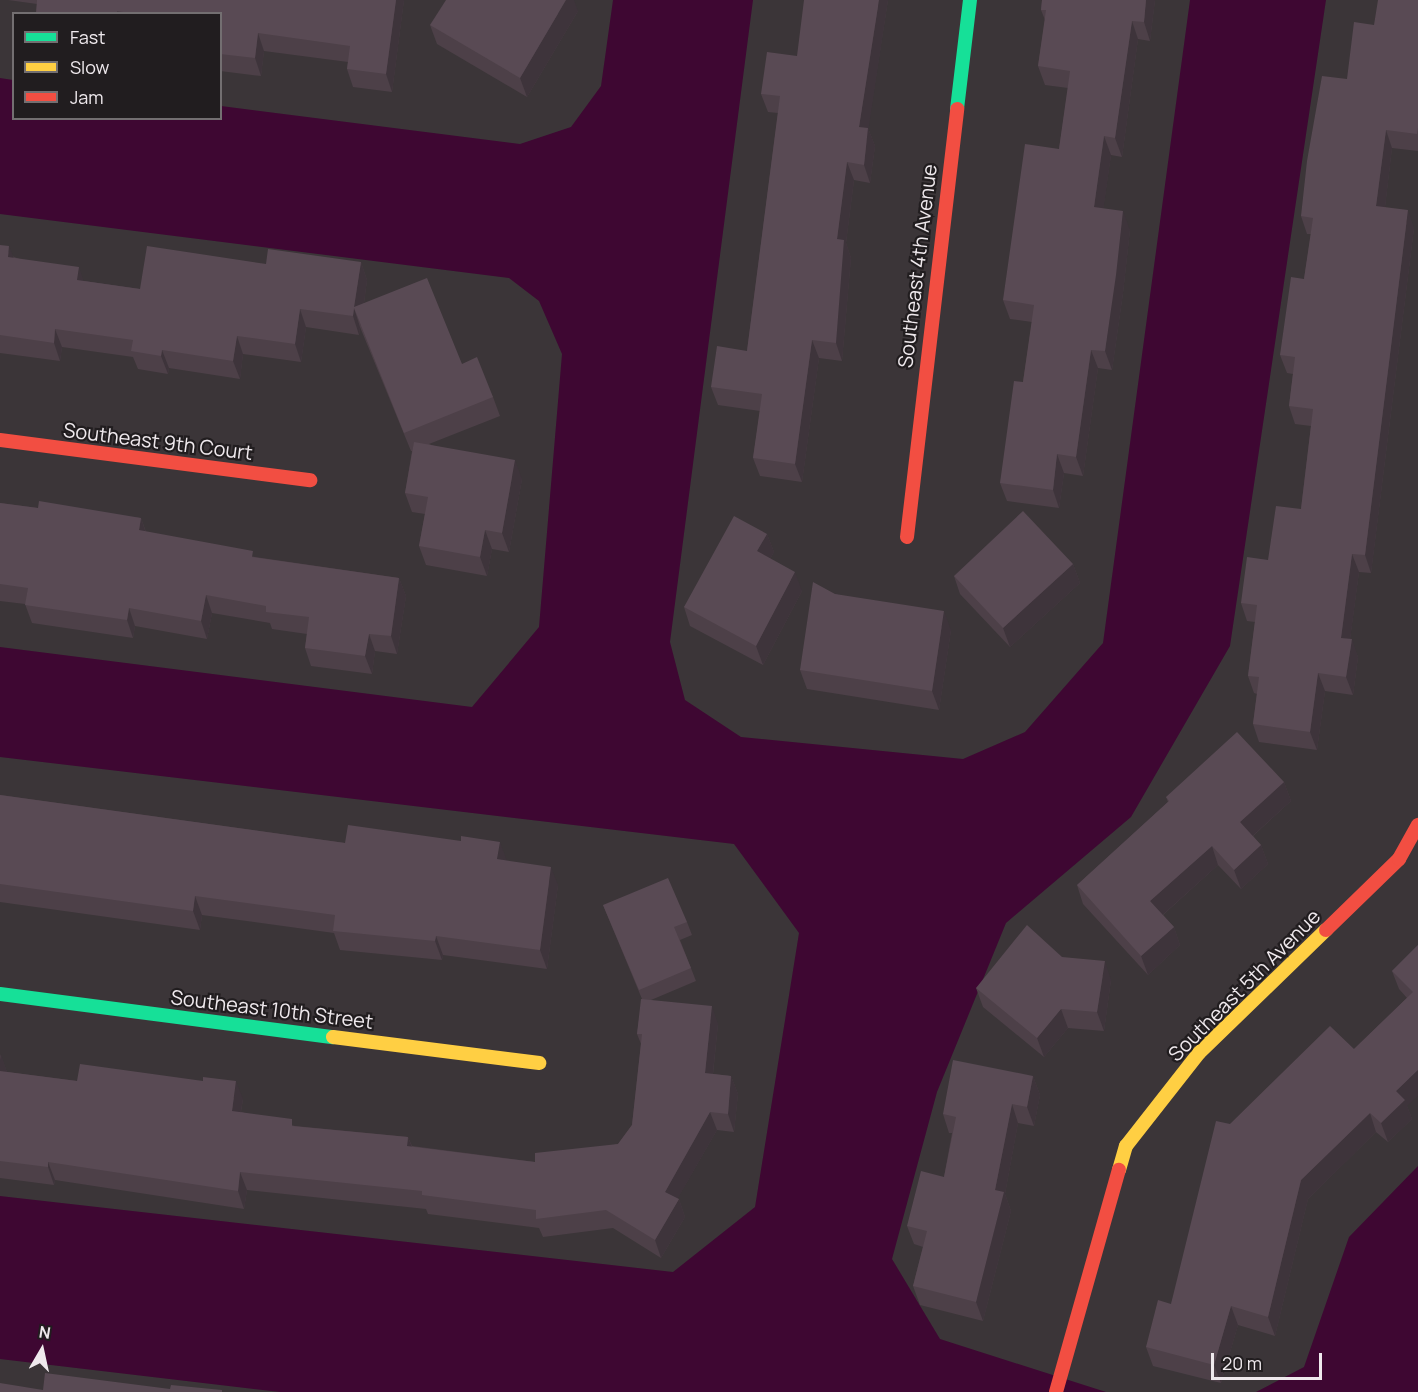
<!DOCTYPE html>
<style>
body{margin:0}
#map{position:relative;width:1418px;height:1392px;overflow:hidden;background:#3b3538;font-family:Manrope,sans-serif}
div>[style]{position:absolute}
.water>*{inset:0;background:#3e0732}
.fast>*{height:14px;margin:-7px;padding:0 7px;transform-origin:7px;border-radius:7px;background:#16e098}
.slow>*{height:14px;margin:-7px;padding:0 7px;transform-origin:7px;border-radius:7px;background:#ffcf43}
.jam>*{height:14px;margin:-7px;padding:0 7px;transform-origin:7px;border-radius:7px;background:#f24e42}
.wall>*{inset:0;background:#4d4048}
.shaded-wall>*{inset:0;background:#3e343b}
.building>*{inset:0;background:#594a54}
span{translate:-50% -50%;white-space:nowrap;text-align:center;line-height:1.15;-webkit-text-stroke:4.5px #211d1f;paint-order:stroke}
.street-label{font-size:20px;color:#efe9ed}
.legend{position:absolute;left:12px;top:12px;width:210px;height:108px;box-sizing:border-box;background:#211d1f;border:2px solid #736f71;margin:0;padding:8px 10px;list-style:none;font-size:18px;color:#efe9ed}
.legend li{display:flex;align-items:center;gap:12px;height:30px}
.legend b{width:30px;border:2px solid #736f71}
.north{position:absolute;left:12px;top:1320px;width:60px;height:60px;-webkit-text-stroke:4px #211d1f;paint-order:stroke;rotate:9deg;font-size:16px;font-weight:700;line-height:24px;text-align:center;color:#efe9ed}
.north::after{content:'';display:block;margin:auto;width:21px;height:27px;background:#efe9ed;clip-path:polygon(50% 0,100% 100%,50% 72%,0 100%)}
.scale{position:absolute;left:1211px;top:1353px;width:111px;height:27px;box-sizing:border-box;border:3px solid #efe9ed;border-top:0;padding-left:8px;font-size:18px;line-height:21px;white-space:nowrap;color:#efe9ed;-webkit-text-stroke:4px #211d1f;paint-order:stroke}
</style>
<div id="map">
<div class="water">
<i style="clip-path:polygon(613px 0,753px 0,670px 642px,685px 700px,741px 737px,963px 759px,1025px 732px,1103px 643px,1190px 0,1326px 0,1230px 646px,1131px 817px,1006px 923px,937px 1092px,892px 1259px,940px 1339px,1106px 1392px,280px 1392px,0 1359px,0 1196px,673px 1272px,755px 1207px,799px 933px,734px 844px,0 757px,0 647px,472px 707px,539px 627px,562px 354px,539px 301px,509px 278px,0 214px,0 78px,13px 80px,14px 118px,220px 118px,221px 106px,520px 144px,571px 127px,601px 86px)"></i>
<i style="clip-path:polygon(1418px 1166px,1418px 1392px,1256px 1392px,1304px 1367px,1349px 1237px)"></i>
</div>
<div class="fast">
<i style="left:957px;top:109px;width:110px;rotate:-83.2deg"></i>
<i style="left:0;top:994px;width:336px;rotate:7.4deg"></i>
</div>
<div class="slow">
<i style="left:333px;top:1037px;width:208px;rotate:7.2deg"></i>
<i style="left:1119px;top:1170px;width:25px;rotate:-74deg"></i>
<i style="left:1126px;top:1146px;width:118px;rotate:-51.9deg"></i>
<i style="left:1199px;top:1053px;width:177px;rotate:-44.1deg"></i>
</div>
<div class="jam">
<i style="left:0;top:440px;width:313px;rotate:7.4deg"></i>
<i style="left:907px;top:537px;width:431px;rotate:-83.3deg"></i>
<i style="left:1326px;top:930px;width:102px;rotate:-44.2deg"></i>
<i style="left:1399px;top:859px;width:39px;rotate:-61deg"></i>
<i style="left:1056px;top:1392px;width:231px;rotate:-74.2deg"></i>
</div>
<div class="wall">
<i style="clip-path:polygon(8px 0,404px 0,392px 92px,353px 87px,347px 69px,348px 62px,264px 51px,261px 76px,220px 71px,220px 14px,36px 14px,37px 4px)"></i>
<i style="clip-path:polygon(888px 0,868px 128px,875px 146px,870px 183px,854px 180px,846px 243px,851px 258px,842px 361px,819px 358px,802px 482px,760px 476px,753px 458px,760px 411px,718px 405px,711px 387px,747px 351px,778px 113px,768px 112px,761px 94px,797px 56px)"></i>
<i style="clip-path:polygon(1042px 0,1155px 0,1150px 41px,1138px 39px,1122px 157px,1111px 155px,1103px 209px,1130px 230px,1123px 293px,1112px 370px,1098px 368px,1083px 476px,1064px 473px,1059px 508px,1007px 501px,1000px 483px,1023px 382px,1032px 322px,1010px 319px,1003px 300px,1059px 149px,1068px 88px,1045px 85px,1038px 66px,1045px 20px,1041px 10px)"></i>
<i style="clip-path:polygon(1418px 0,1418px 151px,1392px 148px,1385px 207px,1414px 228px,1371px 573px,1359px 572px,1350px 639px,1358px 657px,1353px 695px,1325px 691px,1317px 750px,1259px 742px,1253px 724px,1257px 694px,1254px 693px,1248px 676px,1255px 622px,1247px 621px,1241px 603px,1301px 509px,1311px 426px,1295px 424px,1289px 406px,1293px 374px,1287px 373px,1280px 355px,1304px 279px,1311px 234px,1307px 234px,1301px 216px,1347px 79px,1374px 25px)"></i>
<i style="clip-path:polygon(578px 11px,527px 97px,437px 44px,430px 25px)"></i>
<i style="clip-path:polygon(0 245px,14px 257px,84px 281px,140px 289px,266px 264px,361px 262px,367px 280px,364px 303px,462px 364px,493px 397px,500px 416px,429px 444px,522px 479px,509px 552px,492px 549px,487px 576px,426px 565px,419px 546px,425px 514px,412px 512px,405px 493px,412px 451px,411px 451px,360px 327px,359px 335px,306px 327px,301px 362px,243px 354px,240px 379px,169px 368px,168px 374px,138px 369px,133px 357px,62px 347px,60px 361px,0 353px)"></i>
<i style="clip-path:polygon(0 503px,38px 508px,141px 518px,146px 532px,255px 557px,399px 578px,406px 596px,397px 654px,375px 651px,372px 674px,311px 666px,305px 648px,307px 634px,272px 629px,270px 623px,212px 613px,207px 639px,135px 626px,133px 638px,32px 623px,25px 604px,0 601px)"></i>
<i style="clip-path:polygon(767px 534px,774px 552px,770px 559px,802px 591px,763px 665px,690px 626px,684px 607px)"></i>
<i style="clip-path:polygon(1073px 564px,1080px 583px,1010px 647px,960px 594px,954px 576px)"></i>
<i style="clip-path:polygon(835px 594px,951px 630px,939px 710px,807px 689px,800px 670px)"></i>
<i style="clip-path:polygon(1284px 782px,1291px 801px,1253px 836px,1261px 845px,1268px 864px,1241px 889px,1218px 865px,1163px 915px,1174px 927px,1180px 945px,1148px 975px,1083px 904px,1077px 885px,1168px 802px,1166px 797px)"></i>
<i style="clip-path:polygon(0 795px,345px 843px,507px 861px,558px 885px,547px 969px,443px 955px,442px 960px,340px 950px,334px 933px,202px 915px,200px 930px,0 902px)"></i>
<i style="clip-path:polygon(603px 905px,687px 922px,692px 935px,680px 940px,696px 981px,651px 1000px,718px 1024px,713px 1074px,731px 1076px,738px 1094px,734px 1132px,717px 1130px,677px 1199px,679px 1199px,685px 1217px,661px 1258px,613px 1228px,543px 1237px,539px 1228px,428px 1214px,426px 1209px,247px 1190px,244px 1209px,55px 1180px,54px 1185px,0 1178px,0 1054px,7px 1072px,77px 1081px,243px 1099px,241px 1112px,295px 1126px,408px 1137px,412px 1146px,535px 1162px,618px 1144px,632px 1125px,641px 1044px,637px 1034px,642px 999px)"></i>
<i style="clip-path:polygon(1418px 945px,1407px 1106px,1412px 1119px,1388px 1142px,1376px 1132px,1308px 1199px,1275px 1336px,1238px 1325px,1221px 1383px,1153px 1366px,1146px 1347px,1171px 1304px,1230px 1124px,1354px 1049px,1407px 998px,1399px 989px,1392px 971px)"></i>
<i style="clip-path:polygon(1062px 957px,1111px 980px,1104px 1031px,1068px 1028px,1044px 1057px,983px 1007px,976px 988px)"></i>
<i style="clip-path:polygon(1033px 1076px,1040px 1095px,1034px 1126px,1018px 1123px,1005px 1194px,1011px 1211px,983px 1321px,920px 1305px,913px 1286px,923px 1247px,914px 1244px,907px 1226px,944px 1177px,952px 1133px,949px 1133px,943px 1114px)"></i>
</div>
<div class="shaded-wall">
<i style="clip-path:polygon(396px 0,404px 0,392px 92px,386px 74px)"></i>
<i style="clip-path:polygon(566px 0,574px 0,578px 11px,527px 97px,520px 78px)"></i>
<i style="clip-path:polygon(879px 0,888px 0,866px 145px,859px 127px)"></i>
<i style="clip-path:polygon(1146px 0,1155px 0,1150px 41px,1144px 22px)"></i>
<i style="clip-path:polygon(1132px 21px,1138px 39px,1122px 157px,1115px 138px)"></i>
<i style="clip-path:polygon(258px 33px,264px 51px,261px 76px,255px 58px)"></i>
<i style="clip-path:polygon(868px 128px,875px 146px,870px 183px,864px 165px)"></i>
<i style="clip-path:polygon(1386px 130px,1392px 148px,1383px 224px,1376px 206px)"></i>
<i style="clip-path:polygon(1104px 136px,1111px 155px,1101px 226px,1094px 207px)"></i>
<i style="clip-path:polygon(847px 162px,854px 180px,846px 243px,851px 258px,842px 361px,836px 343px,837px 239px)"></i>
<i style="clip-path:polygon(1408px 210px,1414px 228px,1371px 573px,1365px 555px)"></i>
<i style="clip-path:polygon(1123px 211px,1130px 230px,1123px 293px,1112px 370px,1105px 351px)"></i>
<i style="clip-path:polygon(9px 246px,16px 264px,8px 257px)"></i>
<i style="clip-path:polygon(361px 262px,367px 280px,361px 325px,354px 307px)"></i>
<i style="clip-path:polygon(79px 267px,85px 285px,77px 280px)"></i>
<i style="clip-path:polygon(354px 308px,360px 327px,359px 335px,353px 316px)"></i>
<i style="clip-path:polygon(300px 309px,306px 327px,301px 362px,295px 344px)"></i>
<i style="clip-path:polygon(55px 329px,62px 347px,60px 361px,54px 343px)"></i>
<i style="clip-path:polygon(237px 336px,243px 354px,240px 379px,233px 361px)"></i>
<i style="clip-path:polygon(812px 340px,819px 358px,802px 482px,795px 464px)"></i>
<i style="clip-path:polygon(162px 350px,169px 368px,168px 374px,161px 356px)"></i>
<i style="clip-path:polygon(1091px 350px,1098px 368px,1083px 476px,1076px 457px)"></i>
<i style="clip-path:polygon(1057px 454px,1064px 473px,1059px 508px,1053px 490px)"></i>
<i style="clip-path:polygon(515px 460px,522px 479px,509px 552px,502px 533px)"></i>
<i style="clip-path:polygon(141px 518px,147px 536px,139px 530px)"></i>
<i style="clip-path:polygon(485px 530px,492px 549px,487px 576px,480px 557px)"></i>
<i style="clip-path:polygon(767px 534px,774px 552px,764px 570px,757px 551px)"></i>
<i style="clip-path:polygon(1352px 554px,1359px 572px,1348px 655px,1341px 638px)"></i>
<i style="clip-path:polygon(1073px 564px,1080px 583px,1010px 647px,1003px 628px)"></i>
<i style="clip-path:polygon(795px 572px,802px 591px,763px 665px,756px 646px)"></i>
<i style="clip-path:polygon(399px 578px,406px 596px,397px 654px,391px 636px)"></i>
<i style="clip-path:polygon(206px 595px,212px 613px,207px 639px,201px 621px)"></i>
<i style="clip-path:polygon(129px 608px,135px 626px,133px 638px,127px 620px)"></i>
<i style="clip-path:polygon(944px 611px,951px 630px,939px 710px,932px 691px)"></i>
<i style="clip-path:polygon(369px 634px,375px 651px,372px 674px,365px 656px)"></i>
<i style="clip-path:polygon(1352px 639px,1358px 657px,1353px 695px,1346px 677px)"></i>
<i style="clip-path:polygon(1318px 673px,1325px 691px,1317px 750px,1310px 732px)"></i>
<i style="clip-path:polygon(1284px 782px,1291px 801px,1247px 841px,1240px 822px)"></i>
<i style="clip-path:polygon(500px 842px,507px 861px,497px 859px)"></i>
<i style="clip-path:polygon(1261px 845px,1268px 864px,1241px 889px,1234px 870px)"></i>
<i style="clip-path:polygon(1212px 846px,1218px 865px,1157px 920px,1150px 901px)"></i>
<i style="clip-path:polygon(551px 867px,558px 885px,547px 969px,540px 950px)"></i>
<i style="clip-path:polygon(195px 896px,202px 915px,200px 930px,193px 911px)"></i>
<i style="clip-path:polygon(1174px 927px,1180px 945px,1148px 975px,1141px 956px)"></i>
<i style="clip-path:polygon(436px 936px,443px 955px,442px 960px,435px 941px)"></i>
<i style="clip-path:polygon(1105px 961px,1111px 980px,1104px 1031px,1097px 1012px)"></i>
<i style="clip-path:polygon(712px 1006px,718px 1024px,711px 1091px,705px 1073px)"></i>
<i style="clip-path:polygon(1061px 1009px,1068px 1028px,1044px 1057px,1037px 1038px)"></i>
<i style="clip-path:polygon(1px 1054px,7px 1072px,0 1075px,0 1060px)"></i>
<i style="clip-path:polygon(1418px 1070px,1418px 1096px,1407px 1106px,1412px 1119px,1388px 1142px,1381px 1123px,1396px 1091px)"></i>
<i style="clip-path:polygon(731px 1076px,738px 1094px,734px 1132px,728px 1114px)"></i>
<i style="clip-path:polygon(1033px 1076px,1040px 1095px,1034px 1126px,1027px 1107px)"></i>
<i style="clip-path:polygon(236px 1081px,243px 1099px,238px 1129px,232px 1111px)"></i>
<i style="clip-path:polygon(1012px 1104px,1018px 1123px,1005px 1194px,1011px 1211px,983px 1321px,976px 1302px,995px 1190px)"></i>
<i style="clip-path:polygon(710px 1112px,717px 1130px,671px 1210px,665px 1192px)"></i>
<i style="clip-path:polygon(1370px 1113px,1376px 1132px,1308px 1199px,1275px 1336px,1268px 1317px,1301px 1180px)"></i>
<i style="clip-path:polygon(408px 1137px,415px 1155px,407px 1146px)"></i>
<i style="clip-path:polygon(48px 1162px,55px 1180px,54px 1185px,48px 1167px)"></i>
<i style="clip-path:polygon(240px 1172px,247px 1190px,244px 1209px,238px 1191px)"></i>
<i style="clip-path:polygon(679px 1199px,685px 1217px,661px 1258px,655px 1240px)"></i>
<i style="clip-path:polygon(1231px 1306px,1238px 1325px,1221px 1383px,1214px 1365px)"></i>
</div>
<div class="building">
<i style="clip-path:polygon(37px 0,396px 0,386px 74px,347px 69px,350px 46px,258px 33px,255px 58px,220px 54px,220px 14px,135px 14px,117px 11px,117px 14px,36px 14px)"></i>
<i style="clip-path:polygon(446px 0,566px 0,520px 78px,430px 25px)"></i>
<i style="clip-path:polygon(804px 0,879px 0,859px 127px,868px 128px,864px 165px,847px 162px,837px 239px,844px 240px,836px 343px,812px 340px,795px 464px,753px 458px,762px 394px,711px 387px,717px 346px,747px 351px,780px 96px,761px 94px,767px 52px,797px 56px)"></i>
<i style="clip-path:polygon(1042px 0,1146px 0,1144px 22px,1132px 21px,1115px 138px,1104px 136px,1094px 207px,1123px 211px,1116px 275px,1105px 351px,1091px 350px,1076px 457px,1057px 454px,1053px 490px,1000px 483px,1014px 381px,1023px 382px,1034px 305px,1003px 300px,1025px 144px,1059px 149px,1070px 71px,1038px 66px,1046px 10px,1041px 10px)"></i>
<i style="clip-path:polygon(1378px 0,1418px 0,1418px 128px,1417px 134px,1386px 130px,1376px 206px,1408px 210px,1365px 555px,1352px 554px,1341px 638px,1352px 639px,1346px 677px,1318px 673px,1310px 732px,1253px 724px,1259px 677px,1248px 676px,1257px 605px,1241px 603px,1247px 557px,1268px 560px,1276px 506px,1301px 509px,1313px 409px,1289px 406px,1295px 357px,1280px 355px,1291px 277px,1304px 279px,1313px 218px,1301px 216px,1307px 161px,1322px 76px,1347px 79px,1354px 22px,1374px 25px)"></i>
<i style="clip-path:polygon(0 245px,9px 246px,8px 257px,79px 267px,77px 280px,140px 289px,147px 246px,266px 264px,268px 249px,361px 262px,354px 307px,427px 278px,462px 364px,477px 357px,493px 397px,404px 433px,354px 308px,353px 316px,300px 309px,295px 344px,237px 336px,233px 361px,162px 350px,161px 356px,131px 351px,133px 340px,55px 329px,54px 343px,0 335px)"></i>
<i style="clip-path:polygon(414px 442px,515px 460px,502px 533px,485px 530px,480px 557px,419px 546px,428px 497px,405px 493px)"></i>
<i style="clip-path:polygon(39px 501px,141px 518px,139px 530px,253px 551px,252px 557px,399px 578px,391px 636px,369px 634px,365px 656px,305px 648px,309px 617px,266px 612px,266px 606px,206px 595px,201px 621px,129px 608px,127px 620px,25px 605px,28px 588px,0 584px,0 503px,38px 508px)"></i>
<i style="clip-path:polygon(1023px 511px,1073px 564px,1003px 628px,954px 576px)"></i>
<i style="clip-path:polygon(734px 516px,767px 534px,757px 551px,795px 572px,756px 646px,684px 607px)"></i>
<i style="clip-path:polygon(813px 582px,835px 594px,944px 611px,932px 691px,800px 670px)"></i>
<i style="clip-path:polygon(1237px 732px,1284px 782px,1240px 822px,1261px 845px,1234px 870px,1212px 846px,1150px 901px,1174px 927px,1141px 956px,1077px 885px,1169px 801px,1166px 797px)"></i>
<i style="clip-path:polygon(0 795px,345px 843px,348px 825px,461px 841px,461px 836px,500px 842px,497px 859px,551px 867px,540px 950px,436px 936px,435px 941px,333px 931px,335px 915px,195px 896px,193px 911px,0 884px)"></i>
<i style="clip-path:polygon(668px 878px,687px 922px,674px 927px,691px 968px,639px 990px,603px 905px)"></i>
<i style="clip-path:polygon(1027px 925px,1062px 957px,1105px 961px,1097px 1012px,1061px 1009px,1037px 1038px,976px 988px)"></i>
<i style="clip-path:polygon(1418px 945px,1418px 1070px,1396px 1091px,1405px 1100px,1381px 1123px,1370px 1113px,1301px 1180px,1268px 1317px,1231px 1306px,1214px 1365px,1146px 1347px,1158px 1300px,1171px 1304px,1216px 1121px,1230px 1124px,1330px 1026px,1354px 1049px,1413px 992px,1392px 971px)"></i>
<i style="clip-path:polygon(641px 999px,712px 1006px,705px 1073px,731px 1076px,728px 1114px,710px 1112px,665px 1192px,679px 1199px,655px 1240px,606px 1210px,536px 1219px,536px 1210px,422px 1195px,422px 1191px,240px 1172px,238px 1191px,48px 1162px,48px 1167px,0 1161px,0 1071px,77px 1081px,80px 1064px,203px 1081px,203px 1077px,236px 1081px,232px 1111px,292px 1119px,292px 1126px,408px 1137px,407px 1146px,535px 1162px,535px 1153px,618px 1144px,632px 1125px,642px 1034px,637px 1034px)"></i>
<i style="clip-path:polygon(953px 1060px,1033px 1076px,1027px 1107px,1012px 1104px,995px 1190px,1004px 1192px,976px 1302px,913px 1286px,927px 1231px,907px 1226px,921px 1171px,944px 1177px,956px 1117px,943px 1114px)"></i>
<i style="clip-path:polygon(45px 1373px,170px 1389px,171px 1385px,222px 1390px,222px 1392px,0 1392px,0 1383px,43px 1390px)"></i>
</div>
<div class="street-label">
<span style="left:917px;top:266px;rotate:-83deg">Southeast 4th Avenue</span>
<span style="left:158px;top:441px;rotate:7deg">Southeast 9th Court</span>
<span style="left:1244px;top:985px;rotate:-45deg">Southeast 5th Avenue</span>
<span style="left:272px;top:1009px;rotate:7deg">Southeast 10th Street</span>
</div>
<ul class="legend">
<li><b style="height:8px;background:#16e098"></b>Fast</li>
<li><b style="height:8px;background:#ffcf43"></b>Slow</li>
<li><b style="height:8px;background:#f24e42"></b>Jam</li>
</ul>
<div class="north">N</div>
<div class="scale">20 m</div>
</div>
